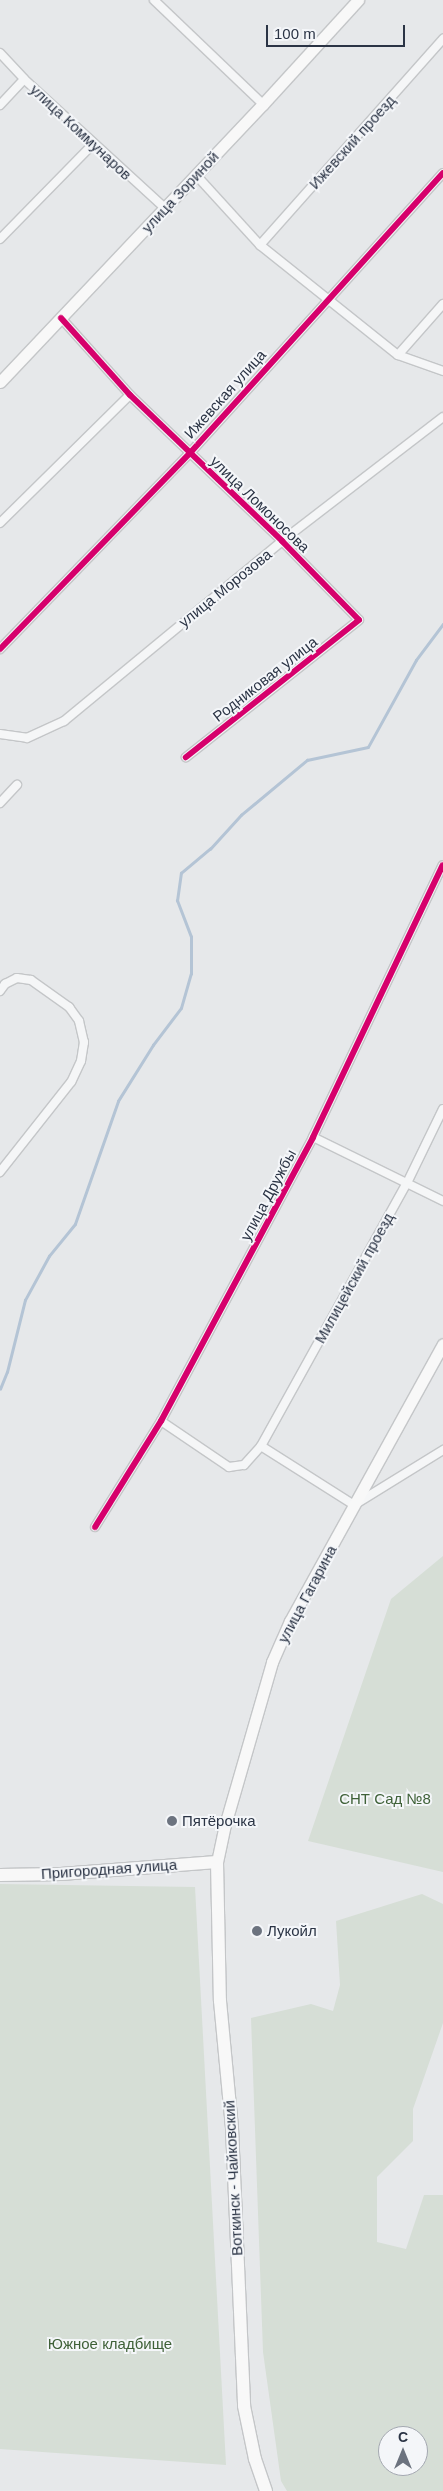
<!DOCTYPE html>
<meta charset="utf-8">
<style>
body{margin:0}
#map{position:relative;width:443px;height:2491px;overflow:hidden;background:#e6e8ea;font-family:Helvetica,sans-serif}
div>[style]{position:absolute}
.green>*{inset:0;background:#d6ded6}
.stream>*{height:2.5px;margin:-1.25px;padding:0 1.25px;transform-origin:1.25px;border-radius:1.25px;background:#b4c4d5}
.roads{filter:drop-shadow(1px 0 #c4c6c8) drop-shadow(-1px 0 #c4c6c8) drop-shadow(0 1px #c4c6c8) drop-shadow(0 -1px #c4c6c8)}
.street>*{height:8px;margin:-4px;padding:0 4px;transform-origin:4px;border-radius:4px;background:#f5f6f7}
.secondary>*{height:11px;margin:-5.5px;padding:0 5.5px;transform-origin:5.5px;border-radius:5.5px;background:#f8f8f8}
.primary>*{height:12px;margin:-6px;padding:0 6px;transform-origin:6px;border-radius:6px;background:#f8f8f8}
.cycleway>*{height:6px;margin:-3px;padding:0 3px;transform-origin:3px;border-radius:3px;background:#d6006c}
.dots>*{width:14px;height:14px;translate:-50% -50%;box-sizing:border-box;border:2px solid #f4f6f9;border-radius:50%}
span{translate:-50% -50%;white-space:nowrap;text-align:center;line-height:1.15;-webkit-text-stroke:4px #f4f6f9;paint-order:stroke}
.street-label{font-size:15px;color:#2b3445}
.park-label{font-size:15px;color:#3f6138}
.poi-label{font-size:15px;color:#2b3445}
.left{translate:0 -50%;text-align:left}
.north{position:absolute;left:378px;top:2426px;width:50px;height:50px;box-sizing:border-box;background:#f4f6f9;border:1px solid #a4a8b1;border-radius:50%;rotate:0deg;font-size:14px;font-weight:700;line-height:20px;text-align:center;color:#2b3445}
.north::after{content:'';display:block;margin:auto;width:18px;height:22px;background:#6c737f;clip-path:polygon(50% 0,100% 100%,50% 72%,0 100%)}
.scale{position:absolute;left:266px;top:25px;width:139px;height:22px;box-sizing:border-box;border:2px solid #2b3445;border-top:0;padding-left:6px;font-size:15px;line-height:18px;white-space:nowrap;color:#2b3445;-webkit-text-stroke:4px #f4f6f9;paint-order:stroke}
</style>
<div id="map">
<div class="green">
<i style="clip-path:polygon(443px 1556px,443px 1872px,308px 1841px,391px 1599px)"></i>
<i style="clip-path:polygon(0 1884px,195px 1887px,226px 2465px,0 2449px)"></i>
<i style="clip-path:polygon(evenodd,422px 1894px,443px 1904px,443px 2023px,413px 2109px,413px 2141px,377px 2177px,377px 2242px,406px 2249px,424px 2195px,443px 2195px,443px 2491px,287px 2491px,281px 2481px,263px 2352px,251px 2018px,311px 2004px,333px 2011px,340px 1985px,336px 1921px,422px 1894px,388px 2436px,418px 2436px,418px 2466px,388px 2466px,388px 2436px)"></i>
</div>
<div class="stream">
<i style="left:0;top:1389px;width:18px;rotate:-68deg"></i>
<i style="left:7px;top:1372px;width:74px;rotate:-76deg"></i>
<i style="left:25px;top:1300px;width:50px;rotate:-61.4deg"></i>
<i style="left:49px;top:1256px;width:41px;rotate:-50.9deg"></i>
<i style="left:75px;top:1224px;width:130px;rotate:-70.7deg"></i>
<i style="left:118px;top:1101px;width:66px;rotate:-58deg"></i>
<i style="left:153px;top:1045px;width:46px;rotate:-52.9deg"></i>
<i style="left:181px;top:1008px;width:35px;rotate:-74deg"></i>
<i style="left:191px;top:974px;width:37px;rotate:-90deg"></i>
<i style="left:191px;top:937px;width:39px;rotate:-111deg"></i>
<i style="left:177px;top:901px;width:28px;rotate:-82deg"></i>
<i style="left:181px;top:873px;width:38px;rotate:-40deg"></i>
<i style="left:210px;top:849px;width:46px;rotate:-47.6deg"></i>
<i style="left:241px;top:815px;width:86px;rotate:-39.8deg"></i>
<i style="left:307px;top:760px;width:62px;rotate:-12deg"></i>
<i style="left:368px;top:747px;width:99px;rotate:-61.1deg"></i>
<i style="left:416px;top:660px;width:45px;rotate:-53.1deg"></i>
</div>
<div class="roads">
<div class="street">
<i style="left:154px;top:0;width:151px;rotate:43.7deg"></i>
<i style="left:0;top:53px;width:35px;rotate:47deg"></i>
<i style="left:24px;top:79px;width:191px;rotate:42.5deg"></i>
<i style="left:0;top:105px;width:35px;rotate:-47deg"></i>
<i style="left:196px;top:175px;width:95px;rotate:47.6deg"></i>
<i style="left:260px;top:245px;width:176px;rotate:38.6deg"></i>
<i style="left:398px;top:355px;width:48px;rotate:19.6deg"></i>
<i style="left:0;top:239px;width:133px;rotate:-45.6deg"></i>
<i style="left:260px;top:245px;width:276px;rotate:-48.4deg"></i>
<i style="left:61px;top:318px;width:103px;rotate:48.1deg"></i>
<i style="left:130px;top:395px;width:211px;rotate:43.8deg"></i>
<i style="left:282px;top:541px;width:110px;rotate:45.7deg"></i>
<i style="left:359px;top:620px;width:221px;rotate:141.6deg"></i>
<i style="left:398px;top:355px;width:68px;rotate:-48.6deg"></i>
<i style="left:0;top:523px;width:182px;rotate:-44.6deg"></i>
<i style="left:0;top:649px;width:273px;rotate:-45.9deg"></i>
<i style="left:190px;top:453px;width:377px;rotate:-47.9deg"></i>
<i style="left:0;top:734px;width:27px;rotate:8deg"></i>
<i style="left:27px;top:738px;width:41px;rotate:-24.7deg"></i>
<i style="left:64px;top:721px;width:283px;rotate:-39.5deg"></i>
<i style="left:282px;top:541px;width:203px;rotate:-37.6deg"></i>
<i style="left:0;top:803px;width:25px;rotate:-47deg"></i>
<i style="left:0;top:991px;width:9px;rotate:-54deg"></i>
<i style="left:5px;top:984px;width:13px;rotate:-27deg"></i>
<i style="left:17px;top:978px;width:14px;rotate:8deg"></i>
<i style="left:31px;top:980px;width:47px;rotate:35.4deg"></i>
<i style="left:69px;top:1007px;width:17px;rotate:54deg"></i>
<i style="left:79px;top:1021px;width:22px;rotate:77deg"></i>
<i style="left:84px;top:1042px;width:19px;rotate:99deg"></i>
<i style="left:81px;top:1061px;width:23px;rotate:115deg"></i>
<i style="left:71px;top:1082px;width:115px;rotate:128.3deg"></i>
<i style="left:313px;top:1137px;width:145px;rotate:26.2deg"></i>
<i style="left:161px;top:1421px;width:82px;rotate:34.1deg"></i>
<i style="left:229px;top:1467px;width:15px;rotate:-8deg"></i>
<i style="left:244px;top:1465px;width:25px;rotate:-48deg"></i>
<i style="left:261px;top:1446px;width:110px;rotate:32.4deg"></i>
<i style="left:354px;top:1505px;width:105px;rotate:-31.7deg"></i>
<i style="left:261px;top:1446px;width:301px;rotate:-61deg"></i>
<i style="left:407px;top:1183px;width:82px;rotate:-64.1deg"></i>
<i style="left:95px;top:1527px;width:125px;rotate:-58.1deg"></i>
<i style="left:161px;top:1421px;width:322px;rotate:-61.8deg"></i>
<i style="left:313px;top:1137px;width:301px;rotate:-64.5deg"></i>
</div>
<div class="secondary">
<i style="left:0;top:382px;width:383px;rotate:-46.6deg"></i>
<i style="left:263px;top:104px;width:141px;rotate:-47.6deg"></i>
<i style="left:217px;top:1862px;width:38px;rotate:-78deg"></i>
<i style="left:225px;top:1825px;width:170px;rotate:-73.9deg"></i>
<i style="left:272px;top:1662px;width:45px;rotate:-66.3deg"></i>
<i style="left:290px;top:1621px;width:316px;rotate:-61.1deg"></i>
</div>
<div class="primary">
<i style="left:0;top:1875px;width:61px;rotate:-0.9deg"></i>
<i style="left:61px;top:1874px;width:156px;rotate:-4.4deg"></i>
<i style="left:217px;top:1862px;width:139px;rotate:88.8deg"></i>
<i style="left:220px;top:2001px;width:128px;rotate:84.6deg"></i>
<i style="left:232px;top:2128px;width:278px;rotate:87.5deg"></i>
<i style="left:244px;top:2406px;width:54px;rotate:78.3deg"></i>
<i style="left:255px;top:2459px;width:34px;rotate:71deg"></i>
</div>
</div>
<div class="cycleway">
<i style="left:61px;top:318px;width:103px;rotate:48.1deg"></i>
<i style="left:130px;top:395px;width:211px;rotate:43.8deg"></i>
<i style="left:282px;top:541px;width:110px;rotate:45.7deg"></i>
<i style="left:359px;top:620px;width:221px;rotate:141.6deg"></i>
<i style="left:0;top:649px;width:273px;rotate:-45.9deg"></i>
<i style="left:190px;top:453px;width:377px;rotate:-47.9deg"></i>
<i style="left:95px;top:1527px;width:125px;rotate:-58.1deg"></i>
<i style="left:161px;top:1421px;width:322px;rotate:-61.8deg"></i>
<i style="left:313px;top:1137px;width:301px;rotate:-64.5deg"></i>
</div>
<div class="dots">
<i style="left:172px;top:1821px;background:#6c737f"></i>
<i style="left:257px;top:1931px;background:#6c737f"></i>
</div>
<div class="street-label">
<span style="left:81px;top:132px;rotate:43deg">улица Коммунаров</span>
<span style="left:352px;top:142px;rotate:-48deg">Ижевский проезд</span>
<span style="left:180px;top:192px;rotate:-47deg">улица Зориной</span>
<span style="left:225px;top:394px;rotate:-48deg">Ижевская улица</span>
<span style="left:260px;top:504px;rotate:44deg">улица Ломоносова</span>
<span style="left:225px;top:588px;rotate:-39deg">улица Морозова</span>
<span style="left:265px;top:679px;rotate:-38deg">Родниковая улица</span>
<span style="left:268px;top:1195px;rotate:-62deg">улица Дружбы</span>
<span style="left:354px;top:1278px;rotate:-61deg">Милицейский проезд</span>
<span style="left:307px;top:1594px;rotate:-62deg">улица Гагарина</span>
<span style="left:109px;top:1869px;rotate:-4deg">Пригородная улица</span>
<span style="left:233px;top:2178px;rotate:-93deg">Воткинск - Чайковский</span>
</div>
<div class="park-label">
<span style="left:385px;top:1799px">СНТ Сад №8</span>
<span style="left:110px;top:2344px">Южное кладбище</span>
</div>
<div class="poi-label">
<span class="left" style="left:182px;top:1821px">Пятёрочка</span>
<span class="left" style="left:267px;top:1931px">Лукойл</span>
</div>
<div class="north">С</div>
<div class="scale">100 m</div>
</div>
